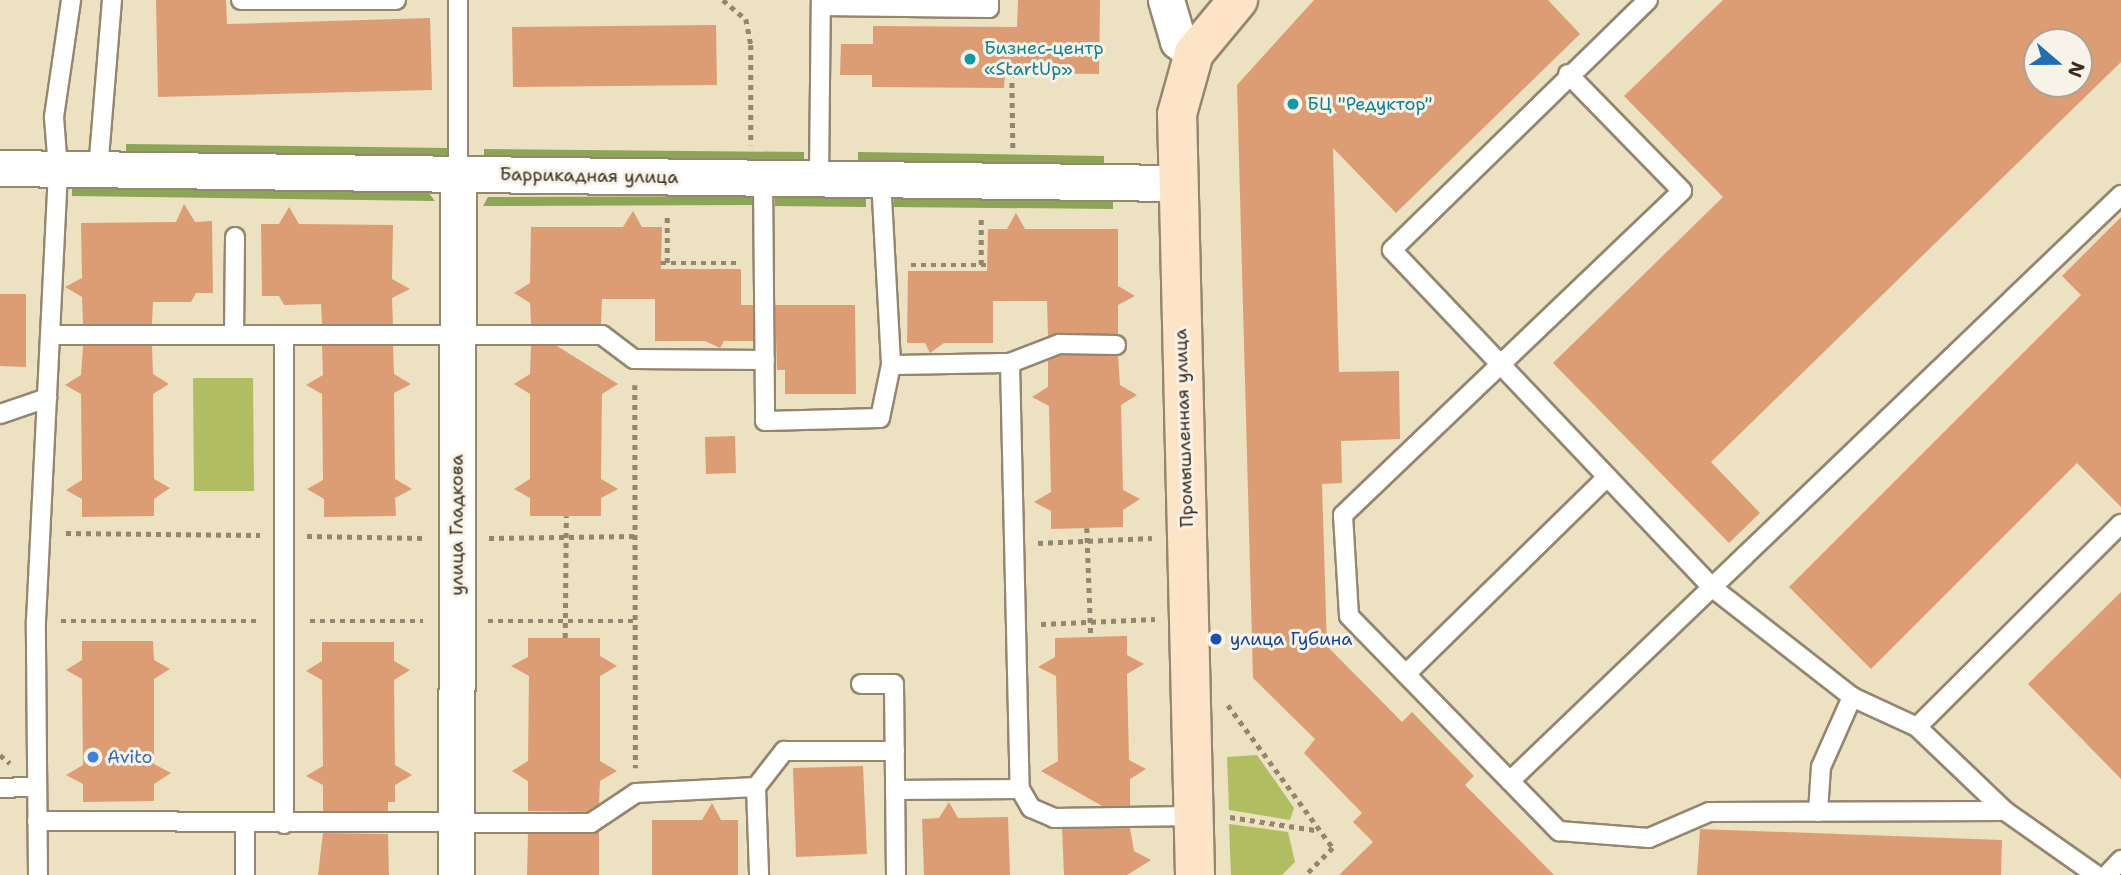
<!DOCTYPE html>
<meta charset="utf-8">
<style>
body{margin:0}
#map{position:relative;width:2121px;height:875px;overflow:hidden;background:#ece1c0;font-family:"Shantell Sans",sans-serif}
div>[style]{position:absolute}
.green>*{inset:0;background:#b0be61}
.forest>*{inset:0;background:#8ca557}
.building>*{inset:0;background:#dc9d75}
.path>*{height:4.5px;margin-top:-2.25px;transform-origin:0;background:repeating-linear-gradient(90deg,#94866f 0 5px,transparent 0 10px)}
.roads{filter:drop-shadow(2px 0 #94866f) drop-shadow(-2px 0 #94866f) drop-shadow(0 2px #94866f) drop-shadow(0 -2px #94866f)}
.lane>*{height:18px;margin:-9px;padding:0 9px;transform-origin:9px;border-radius:9px;background:#fff}
.street>*{height:35px;margin:-17.5px;padding:0 17.5px;transform-origin:17.5px;border-radius:17.5px;background:#fff}
.secondary>*{height:38px;margin:-19px;padding:0 19px;transform-origin:19px;border-radius:19px;background:#fee4c6}
.dots>*{width:19px;height:19px;translate:-50% -50%;box-sizing:border-box;border:4px solid #f7f3e8;border-radius:50%}
span{translate:-50% -50%;white-space:nowrap;text-align:center;line-height:1.15;-webkit-text-stroke:6px #f7f3e8;paint-order:stroke}
.culture-label{font-size:18px;color:#0d838f}
.left{translate:0 -50%;text-align:left}
.street-label{font-size:18px;color:#3b2a1e}
.transit-label{font-size:18px;color:#164399}
.shop-label{font-size:18px;color:#366cbe}
.north{position:absolute;left:2023px;top:28px;width:70px;height:70px;box-sizing:border-box;background:#f7f3e8;border:2px solid #aca397;border-radius:50%;rotate:110deg;font-size:19px;font-weight:700;line-height:28px;text-align:center;color:#3b2a1e}
.north::after{content:'';display:block;margin:auto;width:24px;height:32px;background:#1f6fb2;clip-path:polygon(50% 0,100% 100%,50% 72%,0 100%)}
</style>
<div id="map">
<div class="green">
<i style="clip-path:polygon(193px 378px,253px 378px,254px 491px,194px 491px)"></i>
<i style="clip-path:polygon(1257px 755px,1294px 808px,1290px 820px,1229px 810px,1227px 757px)"></i>
<i style="clip-path:polygon(1229px 824px,1288px 832px,1295px 862px,1282px 875px,1231px 875px)"></i>
</div>
<div class="forest">
<i style="clip-path:polygon(126px 144px,448px 148px,448px 157px,126px 152px)"></i>
<i style="clip-path:polygon(484px 149px,804px 152px,804px 161px,484px 159px)"></i>
<i style="clip-path:polygon(858px 152px,1104px 156px,1104px 165px,858px 162px)"></i>
<i style="clip-path:polygon(72px 186px,428px 192px,435px 201px,72px 196px)"></i>
<i style="clip-path:polygon(775px 195px,866px 196px,866px 207px,775px 206px)"></i>
<i style="clip-path:polygon(753px 196px,753px 205px,483px 206px,488px 197px)"></i>
<i style="clip-path:polygon(894px 196px,1113px 199px,1113px 209px,894px 207px)"></i>
</div>
<div class="building">
<i style="clip-path:polygon(156px 0,226px 0,227px 24px,430px 18px,432px 90px,158px 97px)"></i>
<i style="clip-path:polygon(1018px 0,1100px 0,1099px 74px,1005px 73px,1004px 88px,872px 87px,872px 75px,840px 75px,841px 44px,873px 44px,873px 26px,1017px 27px)"></i>
<i style="clip-path:polygon(1314px 0,1548px 0,1580px 34px,1396px 213px,1333px 148px,1339px 372px,1399px 371px,1400px 439px,1341px 441px,1342px 483px,1322px 484px,1327px 646px,1402px 722px,1412px 712px,1474px 776px,1465px 785px,1554px 875px,1339px 875px,1373px 842px,1353px 822px,1362px 813px,1304px 753px,1315px 739px,1253px 678px,1237px 85px)"></i>
<i style="clip-path:polygon(evenodd,1723px 0,2121px 0,2121px 62px,1711px 462px,1760px 513px,1729px 543px,1553px 363px,1723px 197px,1624px 96px,1723px 0,2037px 42px,2079px 42px,2079px 84px,2037px 84px,2037px 42px)"></i>
<i style="clip-path:polygon(716px 25px,717px 85px,513px 87px,512px 27px)"></i>
<i style="clip-path:polygon(184px 204px,195px 222px,212px 221px,213px 293px,196px 293px,191px 302px,153px 302px,152px 324px,83px 324px,82px 297px,65px 287px,82px 278px,81px 223px,176px 222px)"></i>
<i style="clip-path:polygon(289px 207px,299px 224px,393px 225px,392px 279px,410px 289px,392px 298px,393px 324px,322px 324px,321px 304px,284px 305px,279px 296px,262px 296px,261px 224px,279px 224px)"></i>
<i style="clip-path:polygon(633px 211px,642px 227px,662px 227px,661px 269px,741px 269px,741px 305px,753px 305px,753px 341px,724px 341px,720px 348px,705px 341px,655px 341px,655px 299px,602px 299px,601px 324px,531px 324px,530px 303px,514px 293px,530px 283px,531px 227px,623px 227px)"></i>
<i style="clip-path:polygon(1016px 213px,1025px 229px,1118px 229px,1118px 286px,1135px 296px,1118px 305px,1118px 334px,1048px 336px,1047px 301px,993px 301px,993px 343px,944px 343px,930px 353px,925px 343px,907px 343px,908px 271px,987px 271px,988px 229px,1007px 229px)"></i>
<i style="clip-path:polygon(2121px 217px,2121px 507px,2077px 463px,1871px 669px,1789px 587px,2081px 295px,2062px 276px)"></i>
<i style="clip-path:polygon(0 294px,26px 294px,26px 367px,0 366px)"></i>
<i style="clip-path:polygon(775px 305px,855px 305px,856px 394px,785px 394px,785px 370px,777px 370px)"></i>
<i style="clip-path:polygon(83px 346px,152px 346px,153px 374px,169px 384px,153px 394px,154px 479px,170px 488px,154px 499px,154px 516px,82px 517px,82px 499px,66px 490px,82px 480px,81px 394px,65px 385px,81px 375px)"></i>
<i style="clip-path:polygon(322px 346px,393px 346px,394px 374px,411px 384px,394px 393px,395px 479px,412px 489px,395px 498px,396px 516px,324px 517px,324px 499px,307px 489px,323px 480px,322px 394px,306px 385px,323px 375px)"></i>
<i style="clip-path:polygon(531px 346px,557px 346px,618px 384px,602px 394px,601px 479px,618px 489px,601px 498px,601px 516px,530px 516px,530px 498px,514px 489px,530px 479px,530px 394px,514px 384px,530px 374px)"></i>
<i style="clip-path:polygon(1061px 355px,1118px 356px,1120px 385px,1137px 395px,1121px 405px,1123px 490px,1140px 499px,1123px 510px,1123px 527px,1051px 529px,1051px 511px,1034px 502px,1051px 492px,1049px 406px,1032px 397px,1048px 387px,1048px 360px)"></i>
<i style="clip-path:polygon(735px 436px,736px 473px,706px 474px,705px 437px)"></i>
<i style="clip-path:polygon(2121px 592px,2121px 779px,2028px 684px)"></i>
<i style="clip-path:polygon(1127px 636px,1127px 655px,1144px 664px,1127px 674px,1129px 760px,1146px 769px,1130px 779px,1130px 806px,1102px 806px,1041px 771px,1058px 761px,1056px 676px,1038px 667px,1055px 657px,1055px 638px)"></i>
<i style="clip-path:polygon(528px 638px,600px 638px,600px 656px,617px 666px,600px 676px,600px 761px,617px 771px,600px 781px,599px 804px,588px 812px,528px 811px,528px 781px,512px 771px,528px 761px,529px 676px,511px 666px,528px 657px)"></i>
<i style="clip-path:polygon(82px 641px,153px 641px,154px 660px,170px 669px,154px 679px,154px 764px,171px 773px,154px 784px,154px 801px,83px 802px,83px 784px,66px 775px,83px 765px,82px 679px,66px 670px,82px 660px)"></i>
<i style="clip-path:polygon(322px 642px,394px 642px,394px 661px,410px 670px,394px 680px,395px 765px,412px 775px,395px 785px,395px 802px,388px 802px,388px 811px,323px 811px,323px 785px,306px 776px,323px 766px,322px 680px,306px 671px,322px 661px)"></i>
<i style="clip-path:polygon(863px 766px,867px 854px,796px 857px,793px 768px)"></i>
<i style="clip-path:polygon(949px 802px,958px 818px,1008px 817px,1010px 875px,924px 875px,922px 819px,939px 818px)"></i>
<i style="clip-path:polygon(712px 803px,721px 820px,738px 820px,738px 875px,652px 875px,652px 820px,702px 820px)"></i>
<i style="clip-path:polygon(1130px 828px,1134px 851px,1151px 860px,1127px 875px,1064px 875px,1062px 829px)"></i>
<i style="clip-path:polygon(1700px 829px,2002px 840px,2001px 875px,1697px 875px)"></i>
<i style="clip-path:polygon(599px 831px,599px 875px,527px 875px,528px 834px)"></i>
<i style="clip-path:polygon(323px 833px,388px 834px,389px 875px,318px 875px)"></i>
</div>
<div class="path">
<i style="left:723px;top:0;width:30px;rotate:40deg"></i>
<i style="left:746px;top:19px;width:26px;rotate:79deg"></i>
<i style="left:751px;top:45px;width:100px;rotate:90deg"></i>
<i style="left:1012px;top:73px;width:76px;rotate:89.2deg"></i>
<i style="left:661px;top:263px;width:80px"></i>
<i style="left:667px;top:263px;width:50px;rotate:-90deg"></i>
<i style="left:911px;top:265px;width:76px"></i>
<i style="left:981px;top:265px;width:49px;rotate:-90deg"></i>
<i style="left:635px;top:385px;width:383px;rotate:89.9deg"></i>
<i style="left:1087px;top:528px;width:109px;rotate:87.9deg"></i>
<i style="left:66px;top:533px;width:194px;rotate:0.6deg"></i>
<i style="left:307px;top:536px;width:117px;rotate:1deg"></i>
<i style="left:489px;top:538px;width:146px;rotate:-0.8deg"></i>
<i style="left:1038px;top:543px;width:114px;rotate:-2.5deg"></i>
<i style="left:61px;top:621px;width:198px"></i>
<i style="left:310px;top:621px;width:113px"></i>
<i style="left:488px;top:621px;width:148px"></i>
<i style="left:1041px;top:624px;width:114px;rotate:-2.5deg"></i>
<i style="left:565px;top:638px;width:122px;rotate:-89.5deg"></i>
<i style="left:1228px;top:705px;width:177px;rotate:53.7deg"></i>
<i style="left:1333px;top:848px;width:38px;rotate:135deg"></i>
<i style="left:0;top:755px;width:13px;rotate:39deg"></i>
<i style="left:1230px;top:817px;width:86px;rotate:8.7deg"></i>
</div>
<div class="roads">
<div class="lane">
<i style="left:241px;top:0;width:155px"></i>
<i style="left:458px;top:0;width:174px;rotate:90deg"></i>
<i style="left:1648px;top:0;width:358px;rotate:135.7deg"></i>
<i style="left:1392px;top:250px;width:468px;rotate:46.5deg"></i>
<i style="left:1714px;top:589px;width:175px;rotate:38deg"></i>
<i style="left:1852px;top:697px;width:72px;rotate:24.8deg"></i>
<i style="left:1917px;top:727px;width:122px;rotate:43.7deg"></i>
<i style="left:2005px;top:811px;width:111px;rotate:35.1deg"></i>
<i style="left:821px;top:6px;width:168px;rotate:0.7deg"></i>
<i style="left:989px;top:8px;width:8px;rotate:-90deg"></i>
<i style="left:1568px;top:74px;width:163px;rotate:45.7deg"></i>
<i style="left:1682px;top:191px;width:469px;rotate:136.3deg"></i>
<i style="left:1343px;top:515px;width:101px;rotate:86.6deg"></i>
<i style="left:1349px;top:616px;width:301px;rotate:45.7deg"></i>
<i style="left:1559px;top:831px;width:90px;rotate:4.4deg"></i>
<i style="left:1649px;top:838px;width:65px;rotate:-23.4deg"></i>
<i style="left:1709px;top:812px;width:296px;rotate:-0.2deg"></i>
<i style="left:98px;top:170px;width:171px;rotate:-85.3deg"></i>
<i style="left:763px;top:178px;width:243px;rotate:89.5deg"></i>
<i style="left:765px;top:421px;width:115px;rotate:-1.5deg"></i>
<i style="left:880px;top:418px;width:54px;rotate:-78.3deg"></i>
<i style="left:819px;top:178px;width:178px;rotate:-89.4deg"></i>
<i style="left:881px;top:179px;width:186px;rotate:86.9deg"></i>
<i style="left:891px;top:365px;width:119px;rotate:-1deg"></i>
<i style="left:1010px;top:363px;width:426px;rotate:88.7deg"></i>
<i style="left:1020px;top:789px;width:125px;rotate:179.5deg"></i>
<i style="left:50px;top:335px;width:552px"></i>
<i style="left:602px;top:335px;width:40px;rotate:37deg"></i>
<i style="left:634px;top:359px;width:131px;rotate:0.4deg"></i>
<i style="left:234px;top:335px;width:98px;rotate:-89.4deg"></i>
<i style="left:284px;top:335px;width:489px;rotate:90deg"></i>
<i style="left:1010px;top:363px;width:53px;rotate:-21.2deg"></i>
<i style="left:1059px;top:344px;width:57px;rotate:1deg"></i>
<i style="left:0;top:414px;width:50px;rotate:-18.8deg"></i>
<i style="left:1406px;top:674px;width:281px;rotate:-44.4deg"></i>
<i style="left:861px;top:684px;width:33px"></i>
<i style="left:894px;top:684px;width:191px;rotate:89.4deg"></i>
<i style="left:1917px;top:727px;width:288px;rotate:-44.9deg"></i>
<i style="left:1510px;top:781px;width:847px;rotate:-43.8deg"></i>
<i style="left:756px;top:787px;width:88px;rotate:88deg"></i>
<i style="left:0;top:788px;width:37px;rotate:-2deg"></i>
<i style="left:1020px;top:789px;width:22px;rotate:60deg"></i>
<i style="left:1031px;top:808px;width:25px;rotate:23deg"></i>
<i style="left:1054px;top:818px;width:139px;rotate:-0.8deg"></i>
<i style="left:1818px;top:812px;width:45px;rotate:-86.2deg"></i>
<i style="left:1821px;top:767px;width:77px;rotate:-66.1deg"></i>
<i style="left:37px;top:821px;width:554px;rotate:0.21deg"></i>
<i style="left:591px;top:823px;width:54px;rotate:-33.7deg"></i>
<i style="left:636px;top:793px;width:120px;rotate:-2.9deg"></i>
<i style="left:756px;top:787px;width:46px;rotate:-52.1deg"></i>
<i style="left:784px;top:751px;width:111px"></i>
<i style="left:38px;top:875px;width:254px;rotate:-90.5deg"></i>
<i style="left:36px;top:621px;width:453px;rotate:-87.2deg"></i>
<i style="left:58px;top:169px;width:52px;rotate:-94.4deg"></i>
<i style="left:54px;top:117px;width:118px;rotate:-81.7deg"></i>
<i style="left:245px;top:875px;width:52px;rotate:-90deg"></i>
<i style="left:2107px;top:875px;width:21px;rotate:-47deg"></i>
</div>
<div class="street">
<i style="left:1166px;top:0;width:43px;rotate:73.7deg"></i>
<i style="left:1178px;top:41px;width:20px;rotate:37deg"></i>
<i style="left:0;top:168px;width:1177px;rotate:0.73deg"></i>
<i style="left:456px;top:875px;width:701px;rotate:-89.84deg"></i>
</div>
<div class="secondary">
<i style="left:1195px;top:875px;width:761px;rotate:-91.35deg"></i>
<i style="left:1177px;top:114px;width:63px;rotate:-74.4deg"></i>
<i style="left:1194px;top:53px;width:69px;rotate:-50.3deg"></i>
</div>
</div>
<div class="dots">
<i style="left:970px;top:59px;background:#0f9aa8"></i>
<i style="left:1293px;top:104px;background:#0f9aa8"></i>
<i style="left:1216px;top:639px;background:#1a4fb4"></i>
<i style="left:93px;top:757px;background:#3f7fe0"></i>
</div>
<div class="culture-label">
<span class="left" style="left:984px;top:59px">Бизнес-центр<br>«StartUp»</span>
<span class="left" style="left:1307px;top:104px">БЦ "Редуктор"</span>
</div>
<div class="street-label">
<span style="left:589px;top:176px;rotate:1deg">Баррикадная улица</span>
<span style="left:1184px;top:428px;rotate:-92deg">Промышленная улица</span>
<span style="left:457px;top:525px;rotate:-90deg">улица Гладкова</span>
</div>
<div class="transit-label">
<span class="left" style="left:1230px;top:639px">улица Губина</span>
</div>
<div class="shop-label">
<span class="left" style="left:107px;top:757px">Avito</span>
</div>
<div class="north">N</div>
</div>
